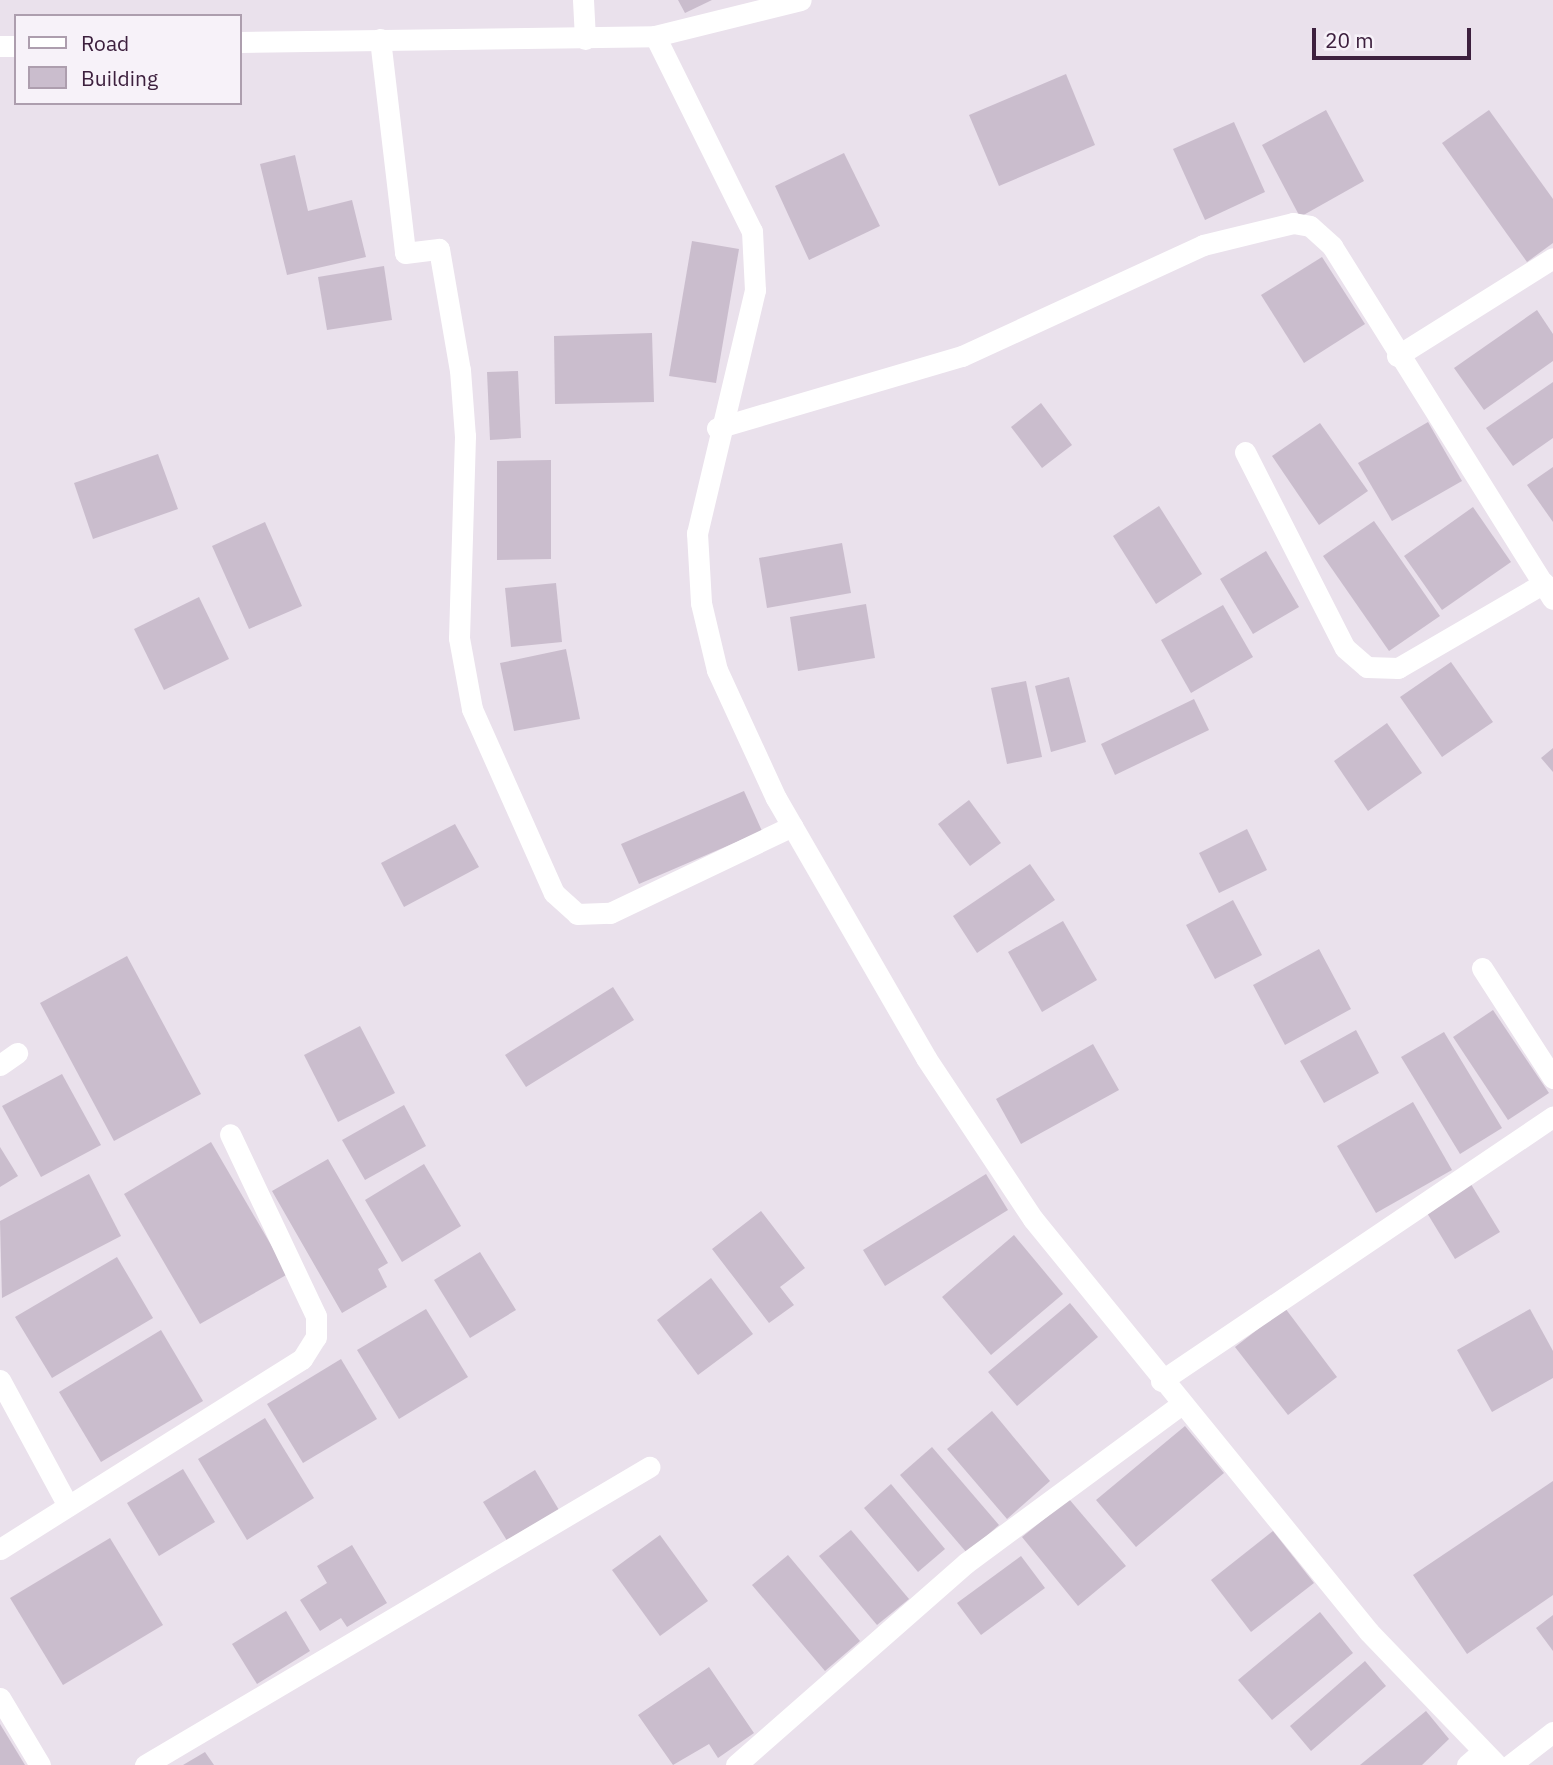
<!DOCTYPE html>
<style>
body{margin:0}
#map{position:relative;width:1553px;height:1765px;overflow:hidden;background:#eae1ec;font-family:"IBM Plex Sans",sans-serif}
div>[style]{position:absolute}
.building>*{inset:0;background:#cabdcd}
.minor>*{height:21px;margin:-10.5px;padding:0 10.5px;transform-origin:10.5px;border-radius:10.5px;background:#fff}
span{translate:-50% -50%;white-space:nowrap;text-align:center;line-height:1.15;-webkit-text-stroke:6px #f7f2f9;paint-order:stroke}
.legend{position:absolute;left:14px;top:14px;width:228px;height:91px;box-sizing:border-box;background:#f7f2f9;border:2px solid #ad9eae;margin:0;padding:9px 12px;list-style:none;font-size:21px;color:#3d203e}
.legend li{display:flex;align-items:center;gap:14px;height:35px}
.legend b{width:35px;border:2px solid #ad9eae}
.scale{position:absolute;left:1312px;top:28px;width:159px;height:32px;box-sizing:border-box;border:4px solid #3d203e;border-top:0;padding-left:9px;font-size:21px;line-height:24px;white-space:nowrap;color:#3d203e;-webkit-text-stroke:5px #f7f2f9;paint-order:stroke}
</style>
<div id="map">
<div class="building">
<i style="clip-path:polygon(678px 0,712px 0,685px 13px)"></i>
<i style="clip-path:polygon(1066px 74px,1095px 145px,999px 186px,969px 115px)"></i>
<i style="clip-path:polygon(1326px 110px,1364px 181px,1300px 217px,1262px 145px)"></i>
<i style="clip-path:polygon(1489px 110px,1553px 199px,1553px 243px,1527px 262px,1442px 143px)"></i>
<i style="clip-path:polygon(1234px 122px,1265px 192px,1205px 220px,1173px 149px)"></i>
<i style="clip-path:polygon(844px 153px,880px 226px,809px 260px,775px 186px)"></i>
<i style="clip-path:polygon(295px 155px,308px 211px,352px 200px,366px 257px,287px 275px,260px 164px)"></i>
<i style="clip-path:polygon(692px 241px,739px 249px,716px 383px,669px 376px)"></i>
<i style="clip-path:polygon(1322px 257px,1365px 324px,1304px 363px,1261px 295px)"></i>
<i style="clip-path:polygon(384px 266px,392px 320px,327px 330px,318px 277px)"></i>
<i style="clip-path:polygon(1537px 310px,1553px 334px,1553px 361px,1484px 410px,1454px 368px)"></i>
<i style="clip-path:polygon(652px 333px,654px 402px,555px 404px,554px 336px)"></i>
<i style="clip-path:polygon(518px 371px,521px 438px,490px 440px,487px 372px)"></i>
<i style="clip-path:polygon(1553px 382px,1553px 438px,1513px 466px,1486px 428px)"></i>
<i style="clip-path:polygon(1041px 403px,1072px 445px,1042px 468px,1011px 427px)"></i>
<i style="clip-path:polygon(1428px 422px,1462px 481px,1392px 521px,1358px 463px)"></i>
<i style="clip-path:polygon(1320px 423px,1368px 491px,1319px 525px,1272px 456px)"></i>
<i style="clip-path:polygon(158px 454px,178px 509px,93px 539px,74px 483px)"></i>
<i style="clip-path:polygon(551px 460px,551px 559px,497px 560px,497px 461px)"></i>
<i style="clip-path:polygon(1553px 467px,1553px 522px,1527px 485px)"></i>
<i style="clip-path:polygon(1159px 506px,1202px 574px,1156px 604px,1113px 536px)"></i>
<i style="clip-path:polygon(1473px 507px,1511px 562px,1442px 610px,1404px 556px)"></i>
<i style="clip-path:polygon(1374px 521px,1440px 616px,1389px 651px,1323px 556px)"></i>
<i style="clip-path:polygon(265px 522px,302px 606px,249px 629px,212px 546px)"></i>
<i style="clip-path:polygon(842px 543px,851px 593px,767px 608px,759px 558px)"></i>
<i style="clip-path:polygon(1266px 551px,1299px 607px,1253px 634px,1220px 579px)"></i>
<i style="clip-path:polygon(556px 583px,562px 642px,511px 647px,505px 588px)"></i>
<i style="clip-path:polygon(199px 597px,229px 659px,164px 690px,134px 629px)"></i>
<i style="clip-path:polygon(866px 604px,875px 658px,798px 671px,790px 617px)"></i>
<i style="clip-path:polygon(1223px 605px,1253px 657px,1191px 693px,1161px 640px)"></i>
<i style="clip-path:polygon(566px 649px,580px 719px,514px 731px,500px 663px)"></i>
<i style="clip-path:polygon(1451px 662px,1493px 722px,1442px 757px,1400px 697px)"></i>
<i style="clip-path:polygon(1069px 677px,1086px 742px,1051px 752px,1035px 686px)"></i>
<i style="clip-path:polygon(1026px 681px,1042px 757px,1007px 764px,991px 688px)"></i>
<i style="clip-path:polygon(1194px 699px,1209px 730px,1115px 775px,1101px 744px)"></i>
<i style="clip-path:polygon(1387px 723px,1422px 773px,1368px 811px,1334px 761px)"></i>
<i style="clip-path:polygon(1553px 748px,1553px 772px,1541px 758px)"></i>
<i style="clip-path:polygon(744px 791px,762px 831px,639px 884px,621px 844px)"></i>
<i style="clip-path:polygon(969px 800px,1001px 843px,970px 866px,938px 824px)"></i>
<i style="clip-path:polygon(455px 824px,479px 867px,404px 907px,381px 863px)"></i>
<i style="clip-path:polygon(1247px 829px,1267px 870px,1219px 893px,1199px 853px)"></i>
<i style="clip-path:polygon(1030px 864px,1055px 900px,977px 953px,953px 916px)"></i>
<i style="clip-path:polygon(1233px 900px,1262px 955px,1215px 979px,1186px 925px)"></i>
<i style="clip-path:polygon(1063px 921px,1097px 980px,1042px 1012px,1008px 952px)"></i>
<i style="clip-path:polygon(1319px 949px,1351px 1009px,1285px 1045px,1253px 985px)"></i>
<i style="clip-path:polygon(127px 956px,201px 1094px,114px 1141px,40px 1003px)"></i>
<i style="clip-path:polygon(613px 987px,634px 1020px,526px 1087px,505px 1055px)"></i>
<i style="clip-path:polygon(1493px 1010px,1549px 1093px,1508px 1120px,1453px 1037px)"></i>
<i style="clip-path:polygon(360px 1026px,395px 1093px,338px 1122px,304px 1055px)"></i>
<i style="clip-path:polygon(1356px 1030px,1379px 1073px,1324px 1103px,1300px 1061px)"></i>
<i style="clip-path:polygon(1444px 1032px,1502px 1128px,1460px 1154px,1401px 1057px)"></i>
<i style="clip-path:polygon(1093px 1044px,1119px 1090px,1021px 1144px,996px 1099px)"></i>
<i style="clip-path:polygon(62px 1074px,101px 1145px,41px 1177px,2px 1106px)"></i>
<i style="clip-path:polygon(1413px 1102px,1452px 1170px,1376px 1213px,1337px 1146px)"></i>
<i style="clip-path:polygon(404px 1105px,426px 1146px,365px 1180px,342px 1140px)"></i>
<i style="clip-path:polygon(211px 1142px,288px 1274px,200px 1324px,124px 1194px)"></i>
<i style="clip-path:polygon(0 1147px,18px 1176px,0 1187px)"></i>
<i style="clip-path:polygon(328px 1159px,388px 1263px,378px 1269px,387px 1287px,342px 1313px,272px 1191px)"></i>
<i style="clip-path:polygon(424px 1164px,461px 1226px,402px 1262px,365px 1200px)"></i>
<i style="clip-path:polygon(89px 1174px,121px 1236px,2px 1298px,0 1221px)"></i>
<i style="clip-path:polygon(986px 1174px,1008px 1210px,885px 1286px,863px 1250px)"></i>
<i style="clip-path:polygon(1469px 1181px,1500px 1232px,1455px 1259px,1424px 1208px)"></i>
<i style="clip-path:polygon(761px 1211px,805px 1268px,780px 1287px,794px 1305px,769px 1323px,712px 1249px)"></i>
<i style="clip-path:polygon(1014px 1235px,1063px 1294px,991px 1355px,942px 1297px)"></i>
<i style="clip-path:polygon(480px 1252px,516px 1310px,470px 1338px,434px 1280px)"></i>
<i style="clip-path:polygon(117px 1257px,153px 1318px,52px 1378px,15px 1317px)"></i>
<i style="clip-path:polygon(711px 1278px,753px 1334px,698px 1375px,657px 1320px)"></i>
<i style="clip-path:polygon(1070px 1303px,1098px 1337px,1017px 1406px,988px 1372px)"></i>
<i style="clip-path:polygon(1285px 1308px,1337px 1377px,1288px 1415px,1235px 1347px)"></i>
<i style="clip-path:polygon(426px 1309px,468px 1377px,399px 1419px,357px 1350px)"></i>
<i style="clip-path:polygon(1530px 1309px,1553px 1351px,1553px 1378px,1492px 1412px,1457px 1350px)"></i>
<i style="clip-path:polygon(161px 1330px,203px 1401px,101px 1462px,59px 1392px)"></i>
<i style="clip-path:polygon(341px 1359px,377px 1419px,303px 1463px,267px 1404px)"></i>
<i style="clip-path:polygon(992px 1411px,1050px 1481px,1007px 1519px,947px 1449px)"></i>
<i style="clip-path:polygon(265px 1418px,314px 1498px,247px 1540px,198px 1459px)"></i>
<i style="clip-path:polygon(1185px 1426px,1224px 1473px,1136px 1547px,1096px 1500px)"></i>
<i style="clip-path:polygon(932px 1447px,999px 1525px,967px 1553px,900px 1475px)"></i>
<i style="clip-path:polygon(183px 1469px,215px 1522px,159px 1556px,127px 1503px)"></i>
<i style="clip-path:polygon(535px 1470px,562px 1515px,511px 1547px,483px 1502px)"></i>
<i style="clip-path:polygon(1553px 1481px,1553px 1595px,1467px 1654px,1413px 1575px)"></i>
<i style="clip-path:polygon(891px 1484px,945px 1549px,918px 1572px,864px 1508px)"></i>
<i style="clip-path:polygon(1069px 1499px,1126px 1566px,1078px 1606px,1022px 1537px)"></i>
<i style="clip-path:polygon(851px 1530px,909px 1599px,877px 1625px,819px 1556px)"></i>
<i style="clip-path:polygon(1273px 1531px,1314px 1583px,1251px 1632px,1211px 1580px)"></i>
<i style="clip-path:polygon(660px 1535px,708px 1601px,660px 1636px,612px 1570px)"></i>
<i style="clip-path:polygon(110px 1538px,163px 1625px,63px 1685px,10px 1598px)"></i>
<i style="clip-path:polygon(352px 1545px,387px 1603px,347px 1627px,341px 1618px,320px 1631px,300px 1600px,327px 1583px,317px 1566px)"></i>
<i style="clip-path:polygon(788px 1555px,860px 1641px,825px 1671px,752px 1585px)"></i>
<i style="clip-path:polygon(1021px 1556px,1045px 1588px,981px 1635px,957px 1603px)"></i>
<i style="clip-path:polygon(286px 1611px,310px 1651px,257px 1684px,232px 1644px)"></i>
<i style="clip-path:polygon(1320px 1612px,1353px 1653px,1272px 1720px,1238px 1680px)"></i>
<i style="clip-path:polygon(1553px 1615px,1553px 1651px,1536px 1628px)"></i>
<i style="clip-path:polygon(1365px 1661px,1386px 1686px,1311px 1751px,1290px 1726px)"></i>
<i style="clip-path:polygon(709px 1667px,754px 1733px,718px 1758px,709px 1744px,673px 1765px,638px 1715px)"></i>
<i style="clip-path:polygon(1426px 1711px,1449px 1739px,1422px 1765px,1360px 1765px)"></i>
<i style="clip-path:polygon(0 1724px,25px 1765px,0 1765px)"></i>
<i style="clip-path:polygon(205px 1752px,214px 1765px,183px 1765px)"></i>
</div>
<div class="minor">
<i style="left:583px;top:0;width:39px;rotate:87deg"></i>
<i style="left:655px;top:36px;width:218px;rotate:63.6deg"></i>
<i style="left:752px;top:231px;width:59px;rotate:87.1deg"></i>
<i style="left:755px;top:290px;width:250px;rotate:103.4deg"></i>
<i style="left:697px;top:533px;width:70px;rotate:86.7deg"></i>
<i style="left:701px;top:603px;width:69px;rotate:76.6deg"></i>
<i style="left:717px;top:670px;width:141px;rotate:65.3deg"></i>
<i style="left:776px;top:798px;width:300px;rotate:60deg"></i>
<i style="left:926px;top:1058px;width:193px;rotate:56.4deg"></i>
<i style="left:1033px;top:1219px;width:532px;rotate:50.87deg"></i>
<i style="left:1369px;top:1632px;width:185px;rotate:46.1deg"></i>
<i style="left:380px;top:39px;width:215px;rotate:83.3deg"></i>
<i style="left:405px;top:253px;width:34px;rotate:-7deg"></i>
<i style="left:439px;top:249px;width:123px;rotate:80.2deg"></i>
<i style="left:460px;top:370px;width:66px;rotate:85.7deg"></i>
<i style="left:465px;top:436px;width:202px;rotate:91.7deg"></i>
<i style="left:459px;top:638px;width:72px;rotate:79.6deg"></i>
<i style="left:472px;top:709px;width:201px;rotate:66deg"></i>
<i style="left:554px;top:893px;width:31px;rotate:42deg"></i>
<i style="left:577px;top:914px;width:33px;rotate:-2deg"></i>
<i style="left:610px;top:913px;width:202px;rotate:-25.5deg"></i>
<i style="left:240px;top:42px;width:415px;rotate:-0.8deg"></i>
<i style="left:655px;top:36px;width:150px;rotate:-13.9deg"></i>
<i style="left:0;top:46px;width:16px"></i>
<i style="left:1397px;top:356px;width:184px;rotate:-32.1deg"></i>
<i style="left:717px;top:428px;width:255px;rotate:-16.4deg"></i>
<i style="left:962px;top:356px;width:265px;rotate:-24.7deg"></i>
<i style="left:1203px;top:245px;width:93px;rotate:-13.7deg"></i>
<i style="left:1293px;top:223px;width:17px;rotate:10deg"></i>
<i style="left:1310px;top:226px;width:30px;rotate:42deg"></i>
<i style="left:1332px;top:246px;width:416px;rotate:58deg"></i>
<i style="left:1245px;top:452px;width:220px;rotate:63deg"></i>
<i style="left:1345px;top:648px;width:29px;rotate:41deg"></i>
<i style="left:1367px;top:667px;width:31px;rotate:2deg"></i>
<i style="left:1398px;top:668px;width:169px;rotate:-30.2deg"></i>
<i style="left:1482px;top:968px;width:131px;rotate:57.2deg"></i>
<i style="left:0;top:1065px;width:21px;rotate:-35deg"></i>
<i style="left:0;top:1380px;width:143px;rotate:61.6deg"></i>
<i style="left:1161px;top:1381px;width:473px;rotate:-34deg"></i>
<i style="left:0;top:1549px;width:357px;rotate:-32.2deg"></i>
<i style="left:302px;top:1359px;width:26px;rotate:-58deg"></i>
<i style="left:316px;top:1337px;width:21px;rotate:-90deg"></i>
<i style="left:316px;top:1316px;width:201px;rotate:-115.3deg"></i>
<i style="left:0;top:1698px;width:78px;rotate:59.2deg"></i>
<i style="left:145px;top:1765px;width:586px;rotate:-30.59deg"></i>
<i style="left:736px;top:1765px;width:306px;rotate:-41.3deg"></i>
<i style="left:966px;top:1563px;width:266px;rotate:-36.4deg"></i>
<i style="left:1467px;top:1765px;width:21px;rotate:-41deg"></i>
<i style="left:1510px;top:1765px;width:54px;rotate:-37.5deg"></i>
</div>
<ul class="legend">
<li><b style="height:9px;background:#fff"></b>Road</li>
<li><b style="height:19px;background:#cabdcd"></b>Building</li>
</ul>
<div class="scale">20 m</div>
</div>
